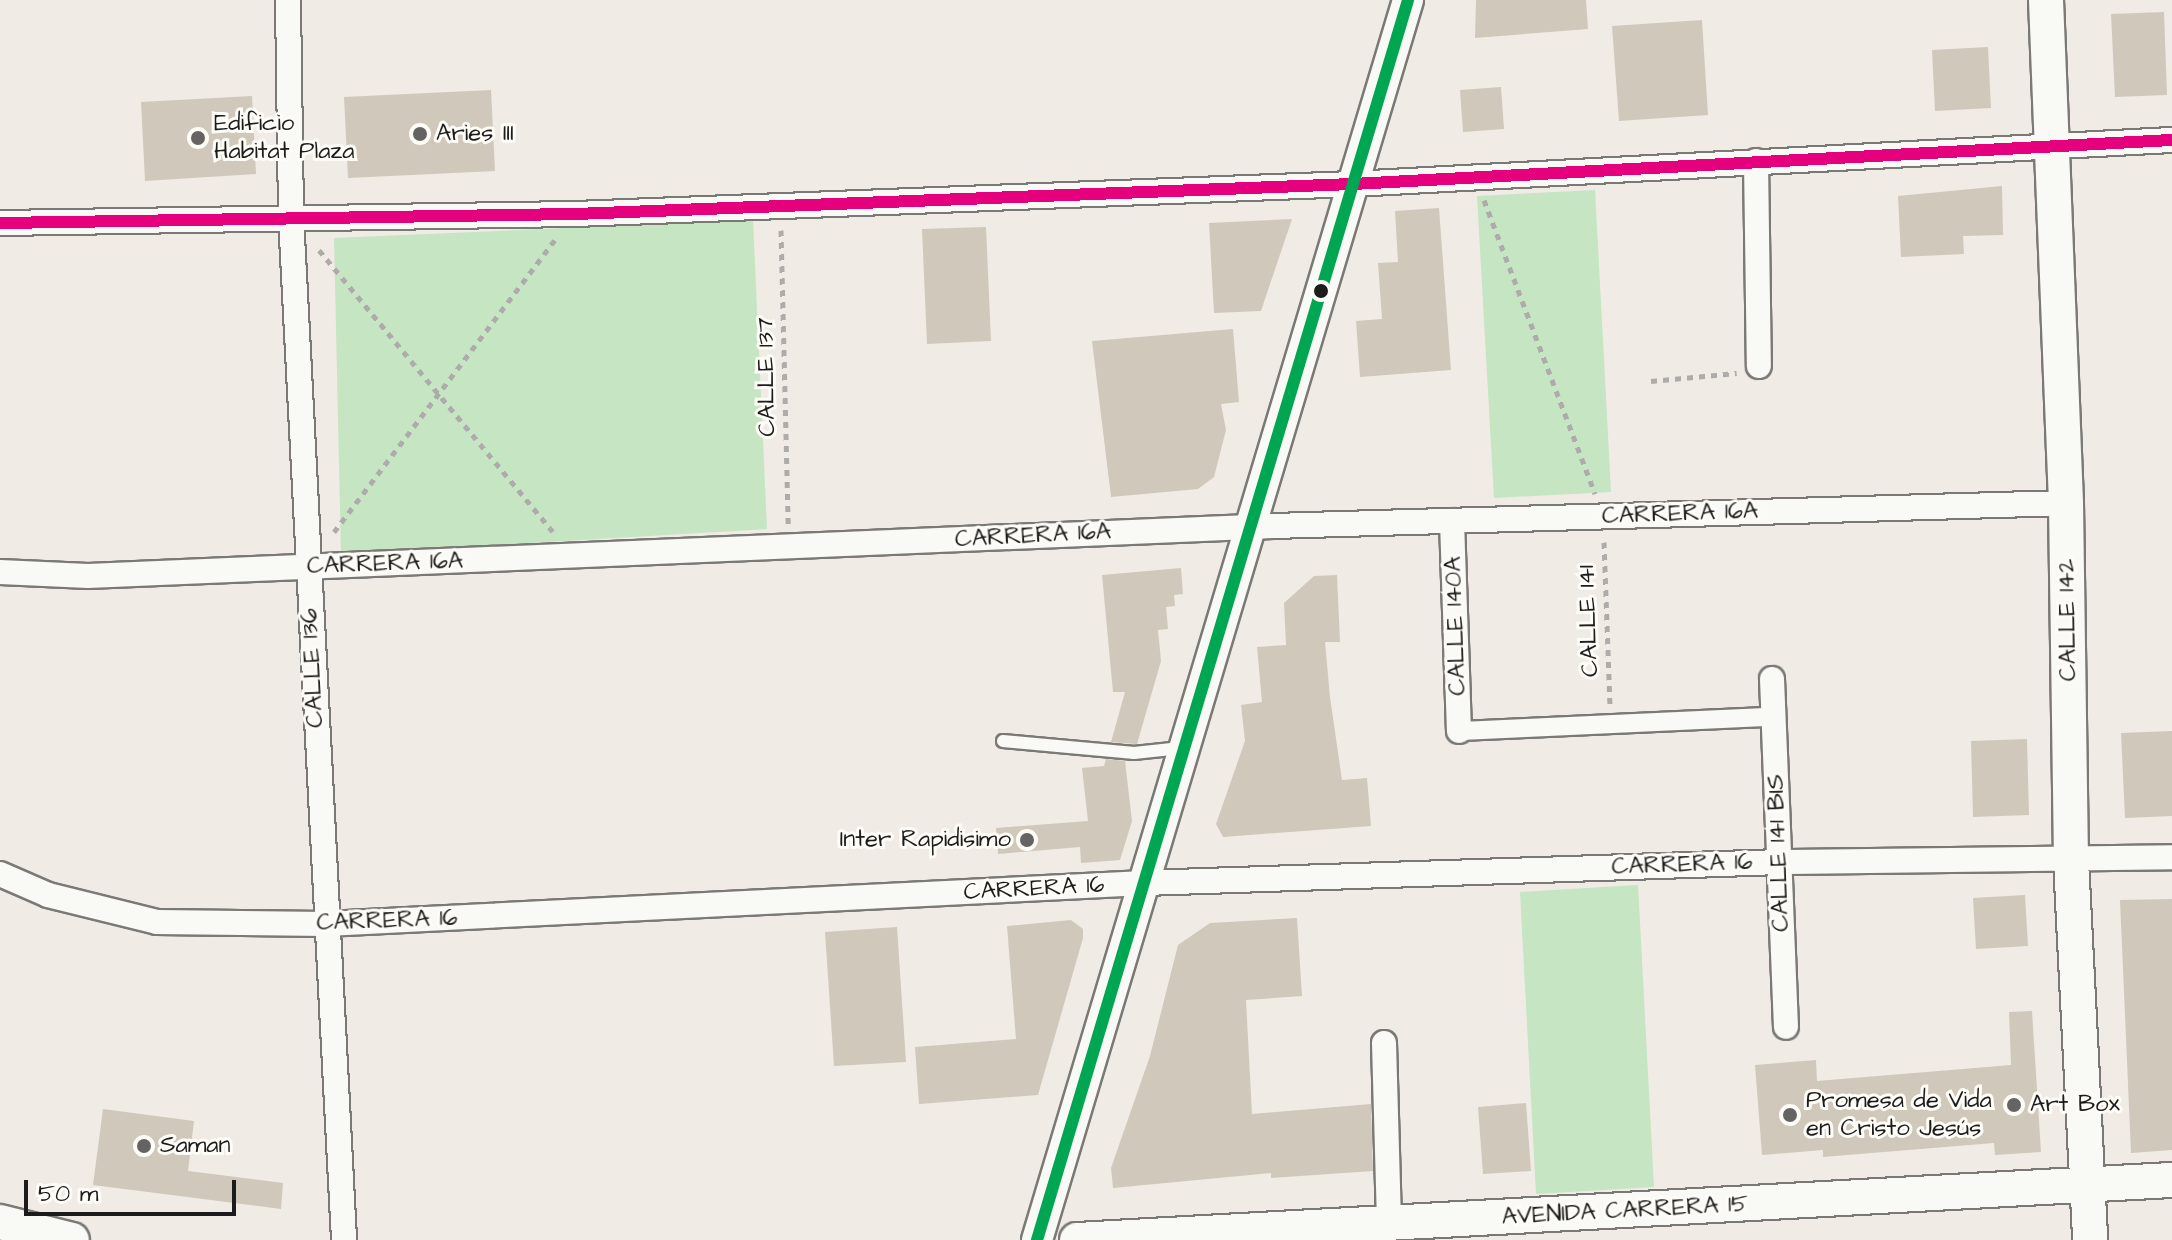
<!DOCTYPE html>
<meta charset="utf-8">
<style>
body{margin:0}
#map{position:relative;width:2172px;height:1240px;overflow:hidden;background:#f0ebe4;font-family:"Architects Daughter",sans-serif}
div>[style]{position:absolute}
.green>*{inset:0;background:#c5e5c3}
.building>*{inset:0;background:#d1c8bc}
.path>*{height:5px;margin-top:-2.5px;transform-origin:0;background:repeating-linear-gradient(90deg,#aeacaa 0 6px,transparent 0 12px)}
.roads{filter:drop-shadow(2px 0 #7b7976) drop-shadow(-2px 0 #7b7976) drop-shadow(0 2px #7b7976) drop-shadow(0 -2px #7b7976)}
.service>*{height:12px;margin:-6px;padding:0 6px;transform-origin:6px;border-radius:6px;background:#f9f9f6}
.pedestrian>*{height:18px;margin:-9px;padding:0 9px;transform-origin:9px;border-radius:9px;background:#f9f9f6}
.minor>*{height:24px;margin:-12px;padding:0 12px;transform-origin:12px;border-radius:12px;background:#f9f9f6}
.tertiary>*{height:30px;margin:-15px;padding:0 15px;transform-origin:15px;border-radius:15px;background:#f9f9f6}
.secondary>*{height:34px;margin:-17px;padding:0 17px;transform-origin:17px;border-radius:17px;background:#f9f9f6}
.bus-1>*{height:12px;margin:-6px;padding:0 6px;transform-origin:6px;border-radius:6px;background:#e5007d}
.bus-2>*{height:12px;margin:-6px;padding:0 6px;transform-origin:6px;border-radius:6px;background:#00a651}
.dots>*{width:22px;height:22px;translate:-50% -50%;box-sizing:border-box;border:4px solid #fdfcf7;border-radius:50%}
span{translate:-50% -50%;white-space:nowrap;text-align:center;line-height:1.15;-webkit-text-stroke:6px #fdfcf7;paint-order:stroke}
.poi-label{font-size:24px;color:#1c1c1c}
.left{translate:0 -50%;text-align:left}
.right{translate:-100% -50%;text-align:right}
.street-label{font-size:24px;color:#1c1c1c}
.scale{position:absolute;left:24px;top:1180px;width:212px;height:36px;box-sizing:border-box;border:4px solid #1c1c1c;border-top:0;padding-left:10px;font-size:24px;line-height:28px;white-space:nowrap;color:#1c1c1c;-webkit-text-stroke:6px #fdfcf7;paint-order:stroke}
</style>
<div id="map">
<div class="green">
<i style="clip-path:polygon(1595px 190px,1611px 492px,1494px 498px,1477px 196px)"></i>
<i style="clip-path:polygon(753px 220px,767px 529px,341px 554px,334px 238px)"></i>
<i style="clip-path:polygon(1638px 885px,1654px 1187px,1536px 1194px,1520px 892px)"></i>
</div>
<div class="building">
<i style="clip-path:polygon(1476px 0,1586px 0,1588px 29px,1475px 38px)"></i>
<i style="clip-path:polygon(2164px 12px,2167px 95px,2115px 97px,2111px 14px)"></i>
<i style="clip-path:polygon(1702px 20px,1708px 115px,1619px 121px,1612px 26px)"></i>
<i style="clip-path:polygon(1988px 47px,1991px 108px,1935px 111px,1932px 50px)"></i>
<i style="clip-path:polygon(1501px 87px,1504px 129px,1463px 132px,1460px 90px)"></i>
<i style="clip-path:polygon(491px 90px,495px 171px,348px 178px,344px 97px)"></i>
<i style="clip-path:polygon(252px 96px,256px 174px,145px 181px,141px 102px)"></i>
<i style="clip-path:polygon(2002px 186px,2003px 235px,1963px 236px,1964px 254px,1901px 257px,1898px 196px)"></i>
<i style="clip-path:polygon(1439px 208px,1451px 370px,1360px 377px,1356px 321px,1382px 319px,1378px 263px,1398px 262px,1395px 211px)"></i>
<i style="clip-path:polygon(1292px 219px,1261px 311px,1214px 313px,1209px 223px)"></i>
<i style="clip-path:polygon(986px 227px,991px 341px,927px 344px,922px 229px)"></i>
<i style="clip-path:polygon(1233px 329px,1239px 402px,1221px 404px,1226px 430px,1214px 477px,1198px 489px,1111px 497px,1092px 341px)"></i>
<i style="clip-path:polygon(1181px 568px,1183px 594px,1174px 595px,1175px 606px,1166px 607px,1168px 629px,1158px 630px,1161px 661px,1137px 744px,1111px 742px,1125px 692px,1113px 692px,1102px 575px)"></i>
<i style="clip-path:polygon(1337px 575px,1340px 642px,1325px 642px,1330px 697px,1342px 780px,1367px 778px,1371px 826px,1223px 837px,1216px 824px,1245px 741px,1241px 705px,1262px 702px,1257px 647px,1286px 645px,1284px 603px,1314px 576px)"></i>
<i style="clip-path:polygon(2172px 731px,2172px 816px,2125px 818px,2121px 733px)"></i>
<i style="clip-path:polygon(2027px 739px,2029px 815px,1973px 817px,1971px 741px)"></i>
<i style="clip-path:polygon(1106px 759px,1125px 761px,1132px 821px,1120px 860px,1081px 863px,1080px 847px,998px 854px,996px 828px,1088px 821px,1082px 768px,1104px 766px)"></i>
<i style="clip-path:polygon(2025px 895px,2028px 946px,1976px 949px,1973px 898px)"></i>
<i style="clip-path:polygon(2172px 899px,2172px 1150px,2131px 1153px,2120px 900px)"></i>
<i style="clip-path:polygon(1297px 918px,1302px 996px,1246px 1000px,1252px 1114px,1371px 1104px,1373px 1171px,1271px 1178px,1271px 1173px,1113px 1188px,1111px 1168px,1150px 1056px,1178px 945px,1210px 923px)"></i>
<i style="clip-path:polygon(1071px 920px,1083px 929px,1083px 938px,1038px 1095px,919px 1104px,915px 1047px,1016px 1039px,1007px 926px)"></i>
<i style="clip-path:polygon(897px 927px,906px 1062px,834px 1066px,825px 932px)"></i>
<i style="clip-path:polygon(2032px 1011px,2041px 1152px,1995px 1155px,1994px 1143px,1823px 1157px,1823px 1150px,1762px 1155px,1755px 1065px,1816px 1060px,1817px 1081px,2011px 1065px,2009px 1012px)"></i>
<i style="clip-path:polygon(1526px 1103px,1531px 1171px,1483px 1174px,1478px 1107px)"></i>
<i style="clip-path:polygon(103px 1109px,194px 1121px,188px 1171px,283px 1183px,281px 1209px,93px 1185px)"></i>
</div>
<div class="path">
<i style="left:1484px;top:200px;width:314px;rotate:69.3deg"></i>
<i style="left:781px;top:230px;width:294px;rotate:88.6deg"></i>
<i style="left:319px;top:250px;width:366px;rotate:50.3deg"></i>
<i style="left:1651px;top:381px;width:86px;rotate:-5.3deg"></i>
<i style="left:334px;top:532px;width:366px;rotate:-52.9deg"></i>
<i style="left:1604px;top:542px;width:162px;rotate:87.9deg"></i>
</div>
<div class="roads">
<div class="service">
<i style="left:1003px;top:741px;width:132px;rotate:5.2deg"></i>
<i style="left:1134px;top:753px;width:47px;rotate:-6.1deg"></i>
</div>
<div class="pedestrian">
<i style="left:1459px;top:731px;width:314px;rotate:-2.6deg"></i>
</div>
<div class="minor">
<i style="left:288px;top:0;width:217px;rotate:89.2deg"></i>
<i style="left:291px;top:217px;width:1024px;rotate:87.03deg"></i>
<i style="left:1756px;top:161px;width:205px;rotate:89.2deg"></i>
<i style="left:0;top:223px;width:575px;rotate:-0.9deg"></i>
<i style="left:575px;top:214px;width:779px;rotate:-2.21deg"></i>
<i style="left:1353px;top:184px;width:820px;rotate:-3.08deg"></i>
<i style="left:1452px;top:521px;width:210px;rotate:88.1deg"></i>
<i style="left:0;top:572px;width:88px;rotate:2.6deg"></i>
<i style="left:88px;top:576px;width:1186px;rotate:-2.42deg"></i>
<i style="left:1273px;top:526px;width:793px;rotate:-1.66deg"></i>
<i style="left:1772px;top:679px;width:348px;rotate:87.7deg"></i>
<i style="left:0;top:874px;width:52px;rotate:23.6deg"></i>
<i style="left:48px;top:895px;width:112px;rotate:13.9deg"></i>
<i style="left:157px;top:922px;width:169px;rotate:0.7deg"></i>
<i style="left:326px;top:924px;width:819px;rotate:-2.87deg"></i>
<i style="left:1144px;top:883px;width:636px;rotate:-1.89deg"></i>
<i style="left:1780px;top:862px;width:392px;rotate:-0.7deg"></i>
<i style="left:1384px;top:1043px;width:180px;rotate:88.4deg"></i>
</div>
<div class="tertiary">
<i style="left:1037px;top:1240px;width:1294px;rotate:-73.34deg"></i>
</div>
<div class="secondary">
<i style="left:2046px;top:0;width:503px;rotate:87.72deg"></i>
<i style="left:2066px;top:503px;width:358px;rotate:89.2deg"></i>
<i style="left:2071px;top:861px;width:379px;rotate:87.1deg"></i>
<i style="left:0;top:1222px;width:74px;rotate:14deg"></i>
<i style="left:1077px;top:1240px;width:1097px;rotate:-3.14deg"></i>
</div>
</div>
<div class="bus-1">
<i style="left:0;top:223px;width:575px;rotate:-0.9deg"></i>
<i style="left:575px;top:214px;width:779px;rotate:-2.21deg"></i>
<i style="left:1353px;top:184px;width:820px;rotate:-3.08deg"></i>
</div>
<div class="bus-2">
<i style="left:1037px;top:1240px;width:1294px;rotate:-73.34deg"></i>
</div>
<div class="dots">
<i style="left:420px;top:134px;background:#666462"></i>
<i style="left:198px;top:138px;background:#666462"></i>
<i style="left:1321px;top:291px;background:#1c1c1c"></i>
<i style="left:1027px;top:840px;background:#666462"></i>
<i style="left:2014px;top:1105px;background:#666462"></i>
<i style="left:1790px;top:1115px;background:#666462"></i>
<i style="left:144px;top:1146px;background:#666462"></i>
</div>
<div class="poi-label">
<span class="left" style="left:214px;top:138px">Edificio<br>Habitat Plaza</span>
<span class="left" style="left:436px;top:134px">Aries III</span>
<span class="right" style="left:1011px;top:840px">Inter Rapidisimo</span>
<span class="left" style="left:1806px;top:1115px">Promesa de Vida<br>en Cristo Jesús</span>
<span class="left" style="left:2030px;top:1105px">Art Box</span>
<span class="left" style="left:160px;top:1146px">Saman</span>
</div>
<div class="street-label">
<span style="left:767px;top:377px;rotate:-91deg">CALLE 137</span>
<span style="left:1680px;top:514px;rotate:-2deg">CARRERA 16A</span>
<span style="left:1033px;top:536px;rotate:-3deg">CARRERA 16A</span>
<span style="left:385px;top:564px;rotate:-2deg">CARRERA 16A</span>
<span style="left:2068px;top:620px;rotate:-91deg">CALLE 142</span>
<span style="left:1589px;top:621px;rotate:-92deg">CALLE 141</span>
<span style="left:1456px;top:626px;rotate:-92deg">CALLE 140A</span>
<span style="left:313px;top:668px;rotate:-93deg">CALLE 136</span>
<span style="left:1779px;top:853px;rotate:-92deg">CALLE 141 BIS</span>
<span style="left:1682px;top:865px;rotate:-2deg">CARRERA 16</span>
<span style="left:1034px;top:889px;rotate:-3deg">CARRERA 16</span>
<span style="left:387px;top:921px;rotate:-2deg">CARRERA 16</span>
<span style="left:1625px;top:1211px;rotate:-3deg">AVENIDA CARRERA 15</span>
</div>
<div class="scale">50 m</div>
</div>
